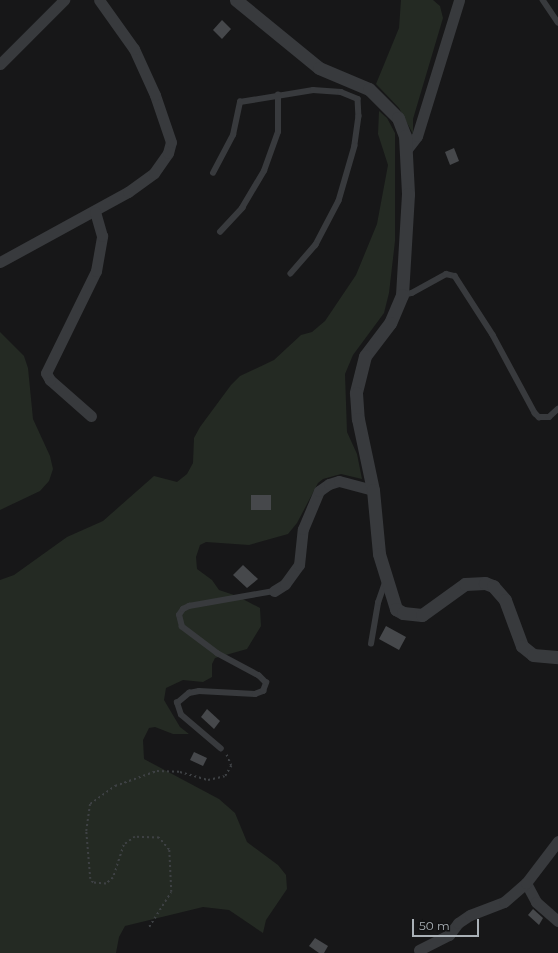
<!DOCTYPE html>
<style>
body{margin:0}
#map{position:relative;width:558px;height:953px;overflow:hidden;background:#171718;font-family:Montserrat,sans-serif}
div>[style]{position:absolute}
.green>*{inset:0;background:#242a23}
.building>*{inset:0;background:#46484b}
.path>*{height:1.5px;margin-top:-0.75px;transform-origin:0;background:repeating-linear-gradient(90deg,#3e4144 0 2px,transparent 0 5px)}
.service>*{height:5.5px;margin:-2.75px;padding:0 2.75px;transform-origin:2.75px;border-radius:2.75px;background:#383a3d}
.minor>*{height:11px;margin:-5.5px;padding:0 5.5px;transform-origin:5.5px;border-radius:5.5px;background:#383a3d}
.tertiary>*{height:13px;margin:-6.5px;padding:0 6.5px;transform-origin:6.5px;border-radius:6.5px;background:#383a3d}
span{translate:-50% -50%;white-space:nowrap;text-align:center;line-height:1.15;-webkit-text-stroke:4px #121213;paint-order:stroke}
.scale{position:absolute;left:412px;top:919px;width:67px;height:18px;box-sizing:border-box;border:2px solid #aab1b7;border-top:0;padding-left:5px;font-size:12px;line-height:14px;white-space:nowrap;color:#aab1b7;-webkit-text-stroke:3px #121213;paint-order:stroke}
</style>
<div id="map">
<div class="green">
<i style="clip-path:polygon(401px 0,433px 0,440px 6px,443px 18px,413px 119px,413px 134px,399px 108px,376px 84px,399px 28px)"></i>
<i style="clip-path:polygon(379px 111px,387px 118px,395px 133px,395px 241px,389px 293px,384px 313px,353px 355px,345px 374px,347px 432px,357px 454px,362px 479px,341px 474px,323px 479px,318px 483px,297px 523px,288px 534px,249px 545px,206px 542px,200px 545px,196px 557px,197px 569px,212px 580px,219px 590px,237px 596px,260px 608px,261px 626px,247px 649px,215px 658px,212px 664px,212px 677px,203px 682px,183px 680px,166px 688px,164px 700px,180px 727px,189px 734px,173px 734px,155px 727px,149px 728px,143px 740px,144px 759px,219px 799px,235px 813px,247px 842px,278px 865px,286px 875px,287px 889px,266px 920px,263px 933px,229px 910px,203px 907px,125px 926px,119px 937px,116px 953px,0 953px,0 580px,14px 575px,67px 537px,103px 521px,154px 476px,177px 482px,187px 474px,193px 463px,194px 438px,200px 427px,231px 385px,240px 376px,274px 360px,301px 335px,312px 332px,325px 321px,356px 275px,377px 224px,388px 165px,378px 134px)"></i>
<i style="clip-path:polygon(0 332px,24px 356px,28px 368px,33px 419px,50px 456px,53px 469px,49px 481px,40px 491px,0 510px)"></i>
</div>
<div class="building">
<i style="clip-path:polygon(222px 20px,231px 29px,222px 39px,213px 30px)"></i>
<i style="clip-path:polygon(454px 148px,459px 161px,450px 165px,445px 152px)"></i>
<i style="clip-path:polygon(251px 495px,271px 495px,271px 510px,251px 510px)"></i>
<i style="clip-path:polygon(243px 565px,258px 579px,247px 588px,233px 575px)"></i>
<i style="clip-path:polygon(386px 626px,406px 637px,399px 650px,379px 639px)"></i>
<i style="clip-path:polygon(207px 709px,220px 721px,214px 729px,201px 717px)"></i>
<i style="clip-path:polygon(194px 752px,207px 758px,203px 766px,190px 760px)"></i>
<i style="clip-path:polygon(533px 909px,543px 918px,539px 925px,528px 915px)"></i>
<i style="clip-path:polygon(315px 938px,328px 946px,324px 953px,319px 953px,309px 946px)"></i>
</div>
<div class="path">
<i style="left:149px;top:927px;width:41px;rotate:-57.8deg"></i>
<i style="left:171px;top:892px;width:42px;rotate:-92.7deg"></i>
<i style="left:169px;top:850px;width:16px;rotate:-130deg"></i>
<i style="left:159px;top:838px;width:24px;rotate:-178deg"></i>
<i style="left:135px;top:837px;width:14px;rotate:144deg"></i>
<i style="left:124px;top:845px;width:35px;rotate:108deg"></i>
<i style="left:113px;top:878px;width:9px;rotate:139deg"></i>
<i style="left:106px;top:884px;width:13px;rotate:-176deg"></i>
<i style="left:93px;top:883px;width:5px;rotate:-127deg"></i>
<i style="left:90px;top:879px;width:48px;rotate:-94.8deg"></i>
<i style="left:86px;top:831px;width:27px;rotate:-82deg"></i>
<i style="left:90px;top:804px;width:31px;rotate:-36deg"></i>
<i style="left:115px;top:786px;width:45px;rotate:-19.7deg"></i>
<i style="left:157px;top:771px;width:23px;rotate:2deg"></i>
<i style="left:180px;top:772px;width:29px;rotate:16deg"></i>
<i style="left:208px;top:780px;width:17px;rotate:-13deg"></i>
<i style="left:225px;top:776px;width:12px;rotate:-59deg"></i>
<i style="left:231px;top:766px;width:13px;rotate:-113deg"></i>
</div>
<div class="service">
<i style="left:543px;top:0;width:27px;rotate:56deg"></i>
<i style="left:213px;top:173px;width:43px;rotate:-62.2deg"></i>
<i style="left:233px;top:135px;width:34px;rotate:-78deg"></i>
<i style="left:240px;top:102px;width:74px;rotate:-9.3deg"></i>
<i style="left:313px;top:90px;width:28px;rotate:4deg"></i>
<i style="left:341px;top:92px;width:18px;rotate:22deg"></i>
<i style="left:358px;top:99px;width:17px;rotate:87deg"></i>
<i style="left:359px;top:116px;width:30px;rotate:98deg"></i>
<i style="left:355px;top:146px;width:57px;rotate:106.2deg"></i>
<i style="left:339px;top:201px;width:50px;rotate:117.6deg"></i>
<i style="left:316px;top:245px;width:38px;rotate:131deg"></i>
<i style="left:220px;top:232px;width:33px;rotate:-47deg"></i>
<i style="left:242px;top:208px;width:43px;rotate:-59.3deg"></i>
<i style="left:264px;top:171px;width:41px;rotate:-70.3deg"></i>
<i style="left:278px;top:132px;width:37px;rotate:-90deg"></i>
<i style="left:403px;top:295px;width:9px;rotate:-13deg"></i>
<i style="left:412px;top:293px;width:39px;rotate:-29deg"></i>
<i style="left:446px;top:274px;width:9px;rotate:13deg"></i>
<i style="left:455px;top:276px;width:70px;rotate:57.2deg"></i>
<i style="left:493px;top:335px;width:89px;rotate:61.7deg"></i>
<i style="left:535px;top:413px;width:6px;rotate:45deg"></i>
<i style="left:539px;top:417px;width:10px"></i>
<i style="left:549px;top:417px;width:12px;rotate:-42deg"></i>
<i style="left:371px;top:644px;width:42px;rotate:-80.3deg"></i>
<i style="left:378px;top:603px;width:21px;rotate:-71deg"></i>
<i style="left:221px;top:749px;width:52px;rotate:-139.6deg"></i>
<i style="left:181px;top:715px;width:13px;rotate:-108deg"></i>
<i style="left:177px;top:703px;width:16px;rotate:-40deg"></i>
<i style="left:189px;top:693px;width:10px;rotate:-11deg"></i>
<i style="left:199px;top:691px;width:56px;rotate:3.1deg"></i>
<i style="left:255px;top:694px;width:9px;rotate:-21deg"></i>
<i style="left:263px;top:691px;width:9px;rotate:-69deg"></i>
<i style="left:266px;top:683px;width:10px;rotate:-135deg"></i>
<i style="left:259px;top:676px;width:47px;rotate:-151.8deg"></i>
<i style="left:218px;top:654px;width:45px;rotate:-143.1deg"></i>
<i style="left:182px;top:627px;width:12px;rotate:-104deg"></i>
<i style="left:179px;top:615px;width:7px;rotate:-56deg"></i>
<i style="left:183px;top:609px;width:7px;rotate:-27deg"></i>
<i style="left:189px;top:606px;width:86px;rotate:-10deg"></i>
</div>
<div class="minor">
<i style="left:0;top:64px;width:91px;rotate:-45deg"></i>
<i style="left:407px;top:149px;width:16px;rotate:-52deg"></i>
<i style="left:417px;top:136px;width:142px;rotate:-72.8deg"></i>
<i style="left:0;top:262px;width:146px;rotate:-28.7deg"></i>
<i style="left:128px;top:192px;width:32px;rotate:-36deg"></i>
<i style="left:154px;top:173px;width:24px;rotate:-55deg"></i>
<i style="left:168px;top:153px;width:11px;rotate:-75deg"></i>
<i style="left:171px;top:142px;width:50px;rotate:-108.8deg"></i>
<i style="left:155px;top:95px;width:51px;rotate:-114.5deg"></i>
<i style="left:134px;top:49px;width:60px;rotate:-125.5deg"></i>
<i style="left:91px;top:416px;width:55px;rotate:-138.7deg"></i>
<i style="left:50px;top:380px;width:8px;rotate:-120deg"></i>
<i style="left:46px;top:373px;width:114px;rotate:-63.9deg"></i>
<i style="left:96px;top:271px;width:36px;rotate:-80deg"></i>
<i style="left:102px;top:236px;width:25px;rotate:-106deg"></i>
<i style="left:274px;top:591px;width:13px;rotate:-32deg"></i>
<i style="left:285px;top:584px;width:24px;rotate:-54deg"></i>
<i style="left:299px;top:565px;width:36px;rotate:-84deg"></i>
<i style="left:303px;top:529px;width:41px;rotate:-67.2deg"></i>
<i style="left:319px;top:491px;width:12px;rotate:-35deg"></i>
<i style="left:329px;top:484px;width:10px;rotate:-17deg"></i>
<i style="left:339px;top:481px;width:35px;rotate:15deg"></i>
<i style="left:526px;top:883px;width:21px;rotate:62deg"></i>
<i style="left:536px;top:902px;width:29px;rotate:41deg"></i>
<i style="left:419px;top:950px;width:34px;rotate:-27deg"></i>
<i style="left:449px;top:935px;width:15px;rotate:-53deg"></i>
<i style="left:458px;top:923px;width:14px;rotate:-34deg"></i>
<i style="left:470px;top:915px;width:36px;rotate:-21deg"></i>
<i style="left:504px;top:902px;width:29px;rotate:-41deg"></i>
<i style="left:526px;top:883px;width:53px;rotate:-52.7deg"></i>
</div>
<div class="tertiary">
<i style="left:236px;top:0;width:107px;rotate:39.3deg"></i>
<i style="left:319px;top:68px;width:54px;rotate:22.8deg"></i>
<i style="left:369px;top:89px;width:41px;rotate:45deg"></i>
<i style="left:398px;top:118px;width:19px;rotate:69deg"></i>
<i style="left:405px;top:136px;width:58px;rotate:87deg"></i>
<i style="left:408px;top:194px;width:101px;rotate:93.4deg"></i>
<i style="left:402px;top:295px;width:30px;rotate:113deg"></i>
<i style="left:390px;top:323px;width:41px;rotate:127.1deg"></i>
<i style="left:365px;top:356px;width:38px;rotate:104deg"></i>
<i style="left:356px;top:393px;width:26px;rotate:86deg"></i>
<i style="left:358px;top:419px;width:73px;rotate:78.1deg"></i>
<i style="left:373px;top:490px;width:64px;rotate:84.6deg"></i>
<i style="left:379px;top:554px;width:58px;rotate:72.8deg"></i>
<i style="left:396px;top:609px;width:8px;rotate:30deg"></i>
<i style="left:403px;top:613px;width:19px;rotate:6deg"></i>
<i style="left:422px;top:615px;width:53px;rotate:-35.8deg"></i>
<i style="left:465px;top:584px;width:20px;rotate:-3deg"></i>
<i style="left:485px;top:583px;width:9px;rotate:21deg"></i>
<i style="left:493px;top:586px;width:18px;rotate:49deg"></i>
<i style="left:505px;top:600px;width:49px;rotate:69.7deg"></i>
<i style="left:522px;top:646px;width:14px;rotate:39deg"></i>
<i style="left:533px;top:655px;width:25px;rotate:5deg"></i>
</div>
<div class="scale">50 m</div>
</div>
